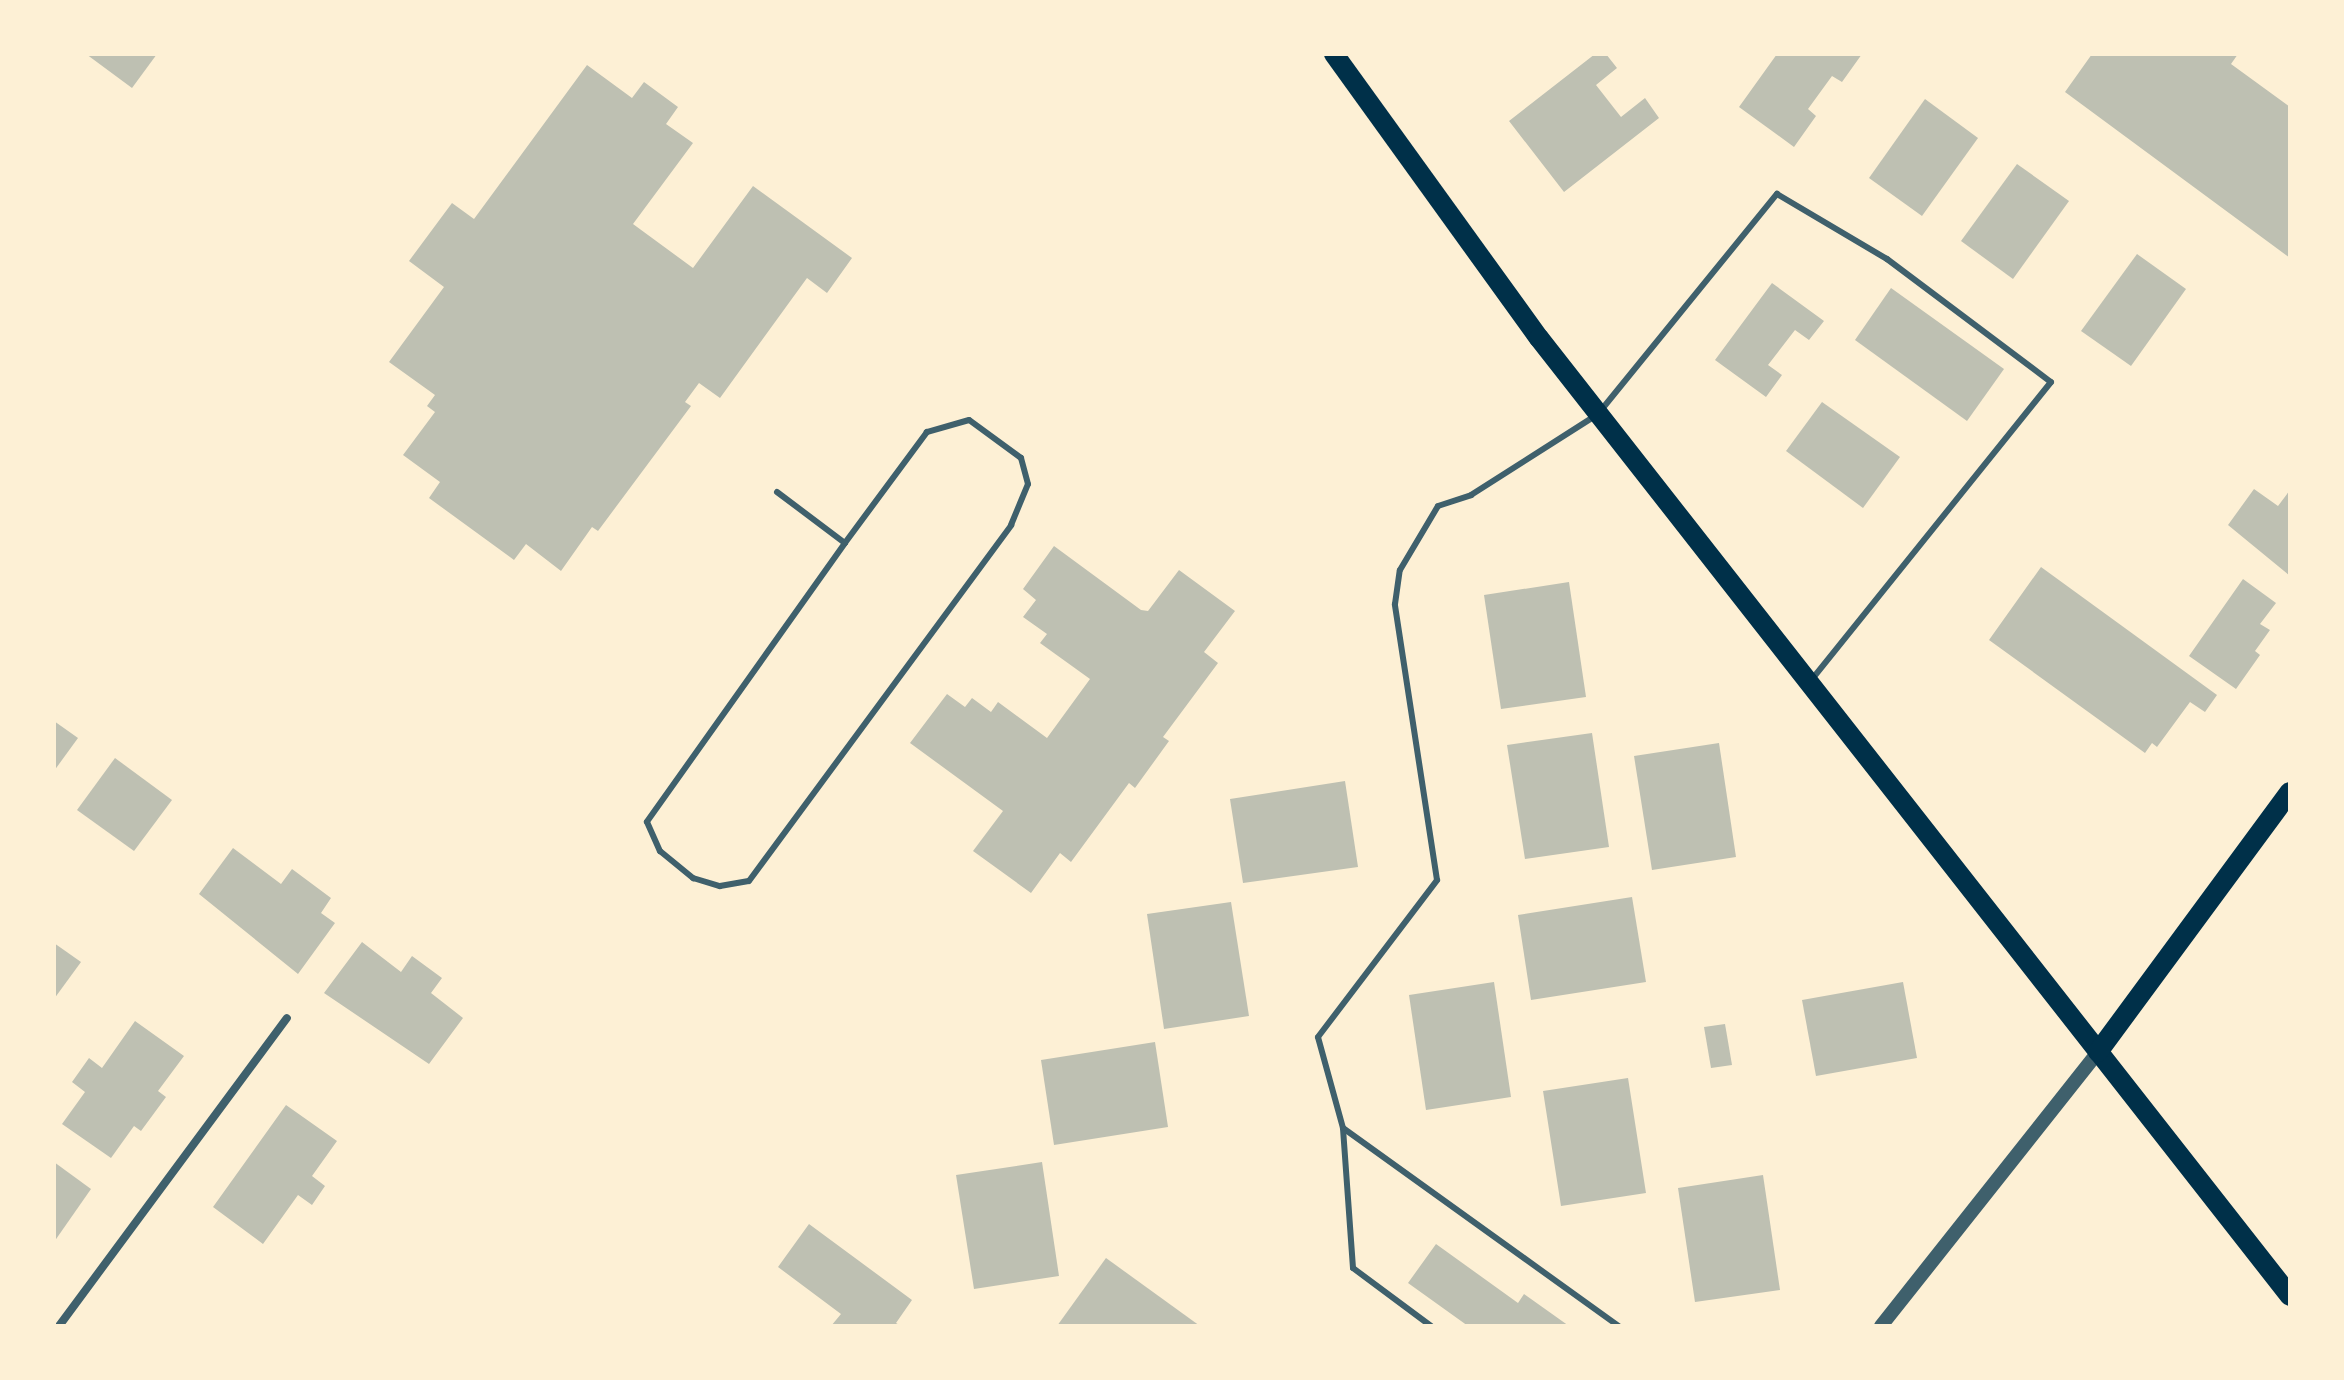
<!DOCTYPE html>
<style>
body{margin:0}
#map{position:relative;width:2344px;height:1380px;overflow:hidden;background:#fdf0d5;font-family:"PT Sans",sans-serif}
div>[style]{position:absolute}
.building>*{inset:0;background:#bec0b2}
.service>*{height:6px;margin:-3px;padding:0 3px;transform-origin:3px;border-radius:3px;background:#3f606c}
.minor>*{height:8px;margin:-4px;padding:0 4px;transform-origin:4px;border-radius:4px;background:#3f606c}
.tertiary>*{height:14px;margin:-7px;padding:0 7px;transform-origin:7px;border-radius:7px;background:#3f606c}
.primary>*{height:20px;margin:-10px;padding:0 10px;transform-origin:10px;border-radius:10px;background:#003049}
span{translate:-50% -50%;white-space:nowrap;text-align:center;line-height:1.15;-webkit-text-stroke:6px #fdf0d5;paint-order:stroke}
.frame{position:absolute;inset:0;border:56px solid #fdf0d5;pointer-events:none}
</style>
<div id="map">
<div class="building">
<i style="clip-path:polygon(86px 54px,157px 54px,132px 88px)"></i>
<i style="clip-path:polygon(1595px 54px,1606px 54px,1617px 68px,1596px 85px,1621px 117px,1645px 98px,1659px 118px,1564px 192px,1509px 121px)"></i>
<i style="clip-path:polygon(1777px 54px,1862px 54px,1842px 82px,1832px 76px,1808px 109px,1816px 116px,1794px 147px,1739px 107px)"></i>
<i style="clip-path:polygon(2092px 54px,2238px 54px,2231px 64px,2290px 107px,2290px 258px,2065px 92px)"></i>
<i style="clip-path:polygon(587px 65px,632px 98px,644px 82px,678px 107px,666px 124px,693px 143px,633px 224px,693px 268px,753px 186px,852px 258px,827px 293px,807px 278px,720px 398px,699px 383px,685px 402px,691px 406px,598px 531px,592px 527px,561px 571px,526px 544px,514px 560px,429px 498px,440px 482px,403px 455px,435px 412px,427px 406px,435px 395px,389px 362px,444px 287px,409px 261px,452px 203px,474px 219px)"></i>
<i style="clip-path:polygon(1925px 99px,1978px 138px,1922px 216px,1869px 178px)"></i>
<i style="clip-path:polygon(2017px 164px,2069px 201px,2013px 279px,1961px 241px)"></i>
<i style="clip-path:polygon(2137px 254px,2186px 289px,2131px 366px,2081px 331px)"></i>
<i style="clip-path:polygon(1772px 283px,1824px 321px,1809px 340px,1795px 330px,1768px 365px,1782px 375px,1766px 397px,1715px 360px)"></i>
<i style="clip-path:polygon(1891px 288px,2004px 369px,1967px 421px,1855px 340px)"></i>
<i style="clip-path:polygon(1822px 402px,1900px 457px,1863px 508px,1786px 451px)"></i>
<i style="clip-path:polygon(2254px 489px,2278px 506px,2290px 490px,2290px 576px,2228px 525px)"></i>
<i style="clip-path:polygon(1054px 546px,1141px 610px,1148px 611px,1179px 570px,1235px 611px,1204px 652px,1218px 663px,1163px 737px,1169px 741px,1135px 788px,1129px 783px,1071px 862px,1060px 853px,1031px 893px,973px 851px,1003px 811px,910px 743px,947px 694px,965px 707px,972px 698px,991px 712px,998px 702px,1047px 738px,1090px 679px,1040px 643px,1047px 634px,1023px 617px,1036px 600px,1023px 589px)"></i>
<i style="clip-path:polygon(2041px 567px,2217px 695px,2205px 712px,2190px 702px,2157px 747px,2152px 743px,2145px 753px,1989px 640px)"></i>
<i style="clip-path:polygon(2243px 579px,2276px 603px,2260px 624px,2270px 630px,2255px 651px,2260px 655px,2236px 689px,2189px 656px)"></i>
<i style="clip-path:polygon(1569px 582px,1586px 697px,1501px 709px,1484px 595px)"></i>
<i style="clip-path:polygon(54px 721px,78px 738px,54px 771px)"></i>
<i style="clip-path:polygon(1592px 733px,1609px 847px,1525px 859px,1507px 745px)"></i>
<i style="clip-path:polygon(1719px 743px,1736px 857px,1652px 870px,1634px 756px)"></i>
<i style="clip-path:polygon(115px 758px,172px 800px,134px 851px,77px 810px)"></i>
<i style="clip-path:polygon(1345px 781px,1358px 867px,1243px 883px,1230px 799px)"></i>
<i style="clip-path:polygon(233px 848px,281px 884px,292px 869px,331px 898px,321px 913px,335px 923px,298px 974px,199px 894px)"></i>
<i style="clip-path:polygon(1632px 897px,1646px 982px,1531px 1000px,1518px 915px)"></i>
<i style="clip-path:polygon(1231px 902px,1249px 1016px,1164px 1029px,1147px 914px)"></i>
<i style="clip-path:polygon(362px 942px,401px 972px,412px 956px,442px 978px,431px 993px,463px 1018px,429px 1064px,324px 993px)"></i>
<i style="clip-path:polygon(54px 943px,81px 962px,54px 999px)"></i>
<i style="clip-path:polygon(1494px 982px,1511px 1097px,1426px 1110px,1409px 995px)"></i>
<i style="clip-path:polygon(1903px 982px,1917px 1058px,1816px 1076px,1802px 1000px)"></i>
<i style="clip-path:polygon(135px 1021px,184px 1056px,158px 1091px,166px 1097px,141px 1131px,134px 1126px,111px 1158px,62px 1124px,85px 1092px,72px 1082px,89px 1058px,102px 1068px)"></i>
<i style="clip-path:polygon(1725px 1024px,1732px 1065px,1711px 1068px,1704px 1027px)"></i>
<i style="clip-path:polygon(1155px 1042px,1168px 1127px,1054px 1145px,1041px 1060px)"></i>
<i style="clip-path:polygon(1628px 1078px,1646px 1193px,1561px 1206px,1543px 1091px)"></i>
<i style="clip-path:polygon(286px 1105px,337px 1141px,312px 1176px,325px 1186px,312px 1205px,298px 1195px,263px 1244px,213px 1207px)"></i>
<i style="clip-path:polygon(54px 1162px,91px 1189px,54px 1242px)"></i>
<i style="clip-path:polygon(1042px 1162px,1059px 1276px,974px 1289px,956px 1175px)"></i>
<i style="clip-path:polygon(1763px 1175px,1780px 1290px,1695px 1302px,1678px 1188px)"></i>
<i style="clip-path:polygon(809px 1224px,912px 1300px,896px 1323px,901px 1326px,831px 1326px,841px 1314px,778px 1267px)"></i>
<i style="clip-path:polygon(1436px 1244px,1518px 1303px,1524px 1294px,1569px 1326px,1468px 1326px,1408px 1283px)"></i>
<i style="clip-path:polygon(1106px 1258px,1200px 1326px,1057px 1326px)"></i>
</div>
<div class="service">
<i style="left:777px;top:492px;width:85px;rotate:36.9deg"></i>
<i style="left:845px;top:543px;width:342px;rotate:125.4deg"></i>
<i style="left:647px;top:822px;width:32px;rotate:66deg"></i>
<i style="left:660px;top:851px;width:43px;rotate:39.3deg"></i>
<i style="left:693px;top:878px;width:28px;rotate:17deg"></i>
<i style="left:720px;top:886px;width:29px;rotate:-10deg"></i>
<i style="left:749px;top:881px;width:442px;rotate:-53.6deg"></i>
<i style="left:1011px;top:525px;width:44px;rotate:-67.5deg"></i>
<i style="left:1028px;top:484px;width:27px;rotate:-105deg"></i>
<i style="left:1021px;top:458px;width:64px;rotate:-143.8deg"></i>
<i style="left:969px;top:420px;width:44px;rotate:164.1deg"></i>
<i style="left:927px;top:432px;width:138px;rotate:126.5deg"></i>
<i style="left:1343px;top:1128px;width:340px;rotate:35.7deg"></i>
<i style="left:1431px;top:1326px;width:97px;rotate:-143.4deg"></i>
<i style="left:1353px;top:1268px;width:140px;rotate:-94.1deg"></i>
<i style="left:1343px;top:1128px;width:94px;rotate:-105.4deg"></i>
<i style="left:1318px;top:1037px;width:197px;rotate:-52.8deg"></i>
<i style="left:1437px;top:880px;width:279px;rotate:-98.7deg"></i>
<i style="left:1395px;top:604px;width:34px;rotate:-82deg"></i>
<i style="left:1400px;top:570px;width:74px;rotate:-59.3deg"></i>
<i style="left:1438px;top:506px;width:35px;rotate:-18deg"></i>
<i style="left:1471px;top:495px;width:151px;rotate:-32.5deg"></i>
<i style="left:1598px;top:414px;width:284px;rotate:-50.9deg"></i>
<i style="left:1777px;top:194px;width:128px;rotate:30.6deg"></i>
<i style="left:1887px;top:259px;width:205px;rotate:36.9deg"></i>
<i style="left:2051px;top:382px;width:381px;rotate:128.8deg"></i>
</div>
<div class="minor">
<i style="left:59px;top:1326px;width:383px;rotate:-53.5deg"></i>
</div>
<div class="tertiary">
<i style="left:1881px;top:1326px;width:350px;rotate:-51.6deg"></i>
</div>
<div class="primary">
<i style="left:1334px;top:54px;width:350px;rotate:54.2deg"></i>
<i style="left:1539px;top:338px;width:1217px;rotate:51.91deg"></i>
<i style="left:2098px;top:1052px;width:323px;rotate:-53.6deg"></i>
</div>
<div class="frame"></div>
</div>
